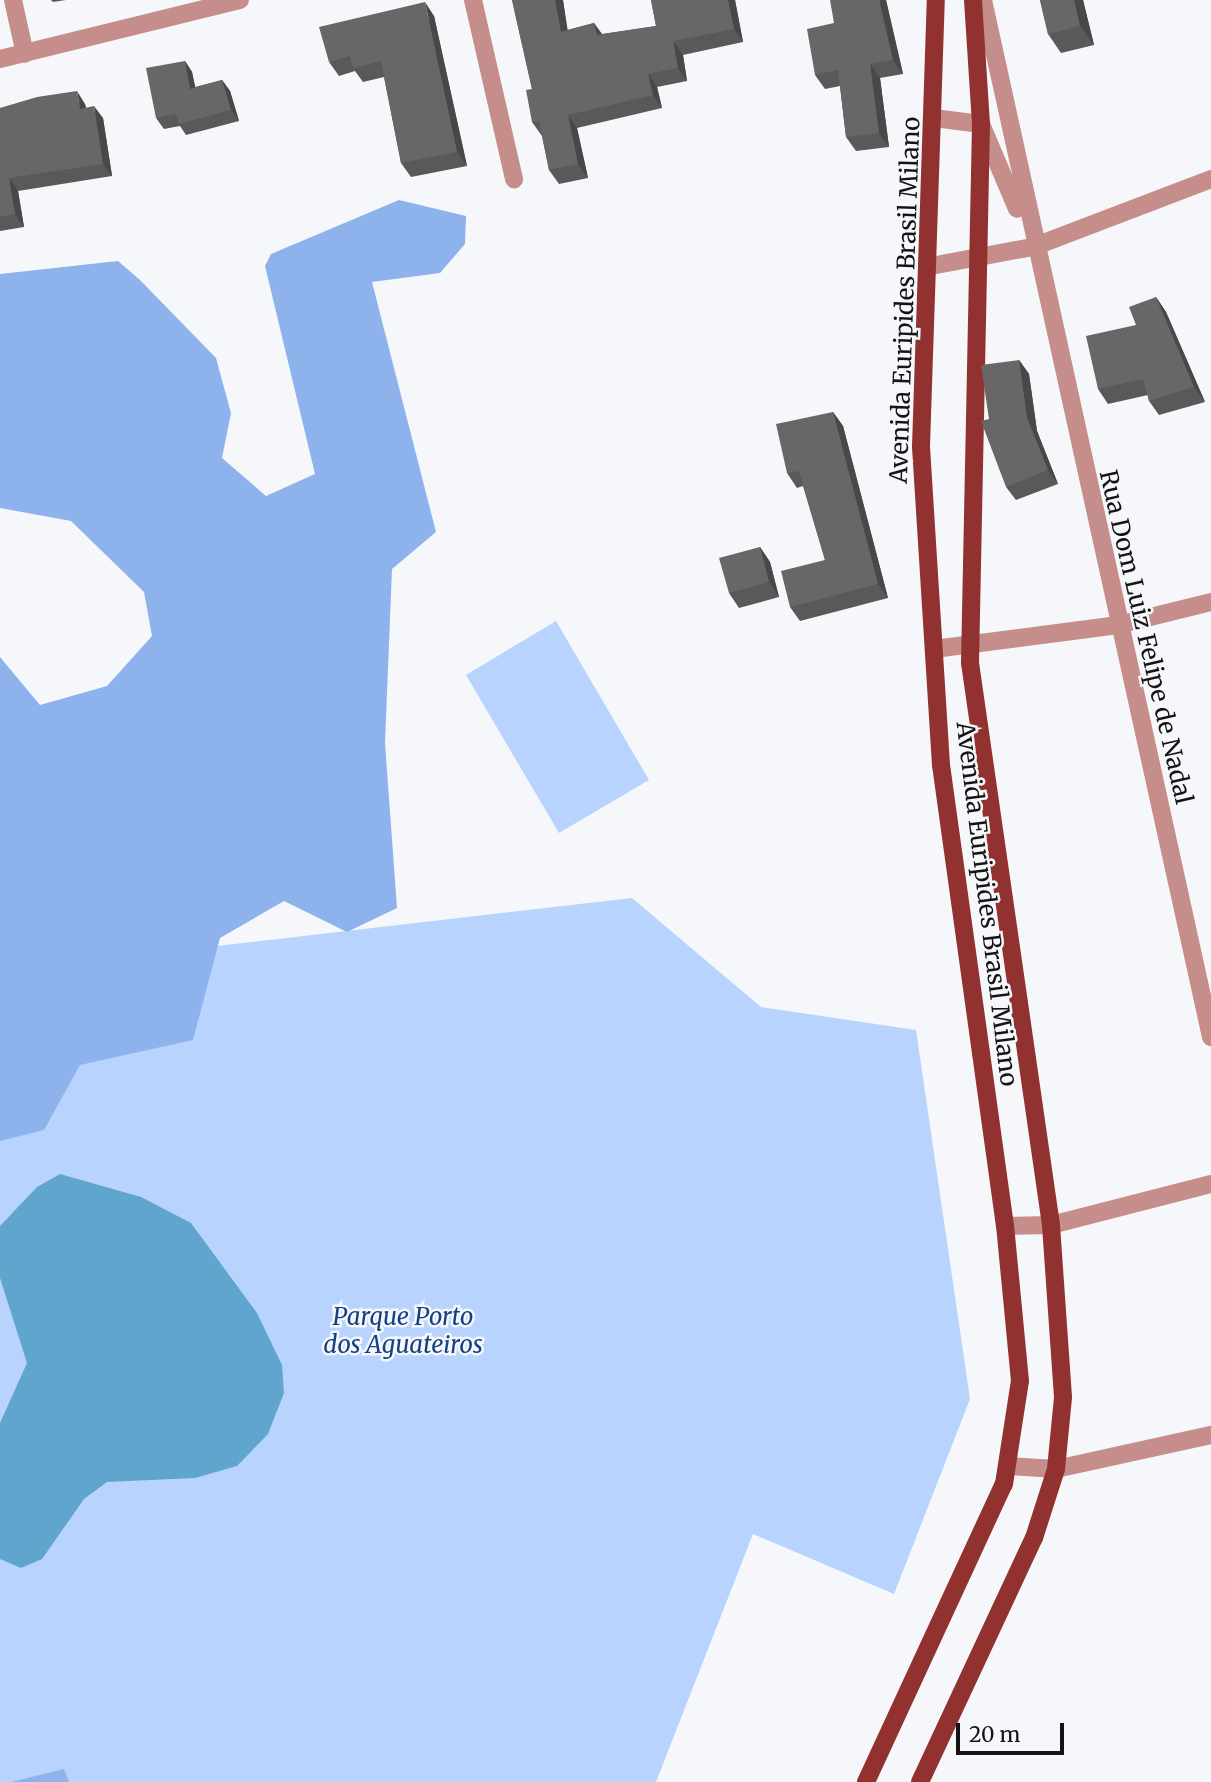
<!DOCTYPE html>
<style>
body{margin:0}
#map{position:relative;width:1211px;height:1782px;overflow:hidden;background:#f6f7fa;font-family:Merriweather,serif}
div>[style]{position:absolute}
.green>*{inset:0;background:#b8d4fe}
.forest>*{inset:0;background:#8eb3ec}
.water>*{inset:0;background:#60a5cd}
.minor>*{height:18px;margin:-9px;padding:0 9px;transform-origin:9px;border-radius:9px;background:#c68e8a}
.major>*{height:18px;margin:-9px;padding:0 9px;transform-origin:9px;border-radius:9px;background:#913231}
.wall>*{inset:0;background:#5a5859}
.shaded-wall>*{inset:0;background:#4a4748}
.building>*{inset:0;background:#696667}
span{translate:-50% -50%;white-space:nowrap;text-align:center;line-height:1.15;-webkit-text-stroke:5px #f6f7fa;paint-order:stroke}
.street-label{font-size:24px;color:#141415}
.park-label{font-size:24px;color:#154183;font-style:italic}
.scale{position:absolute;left:956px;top:1723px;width:108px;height:32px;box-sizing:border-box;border:4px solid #141415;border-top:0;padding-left:9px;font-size:21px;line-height:24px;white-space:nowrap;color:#141415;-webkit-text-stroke:5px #f6f7fa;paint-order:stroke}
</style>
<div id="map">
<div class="green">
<i style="clip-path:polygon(556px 621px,649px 780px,559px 833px,466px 675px)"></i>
<i style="clip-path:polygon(632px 898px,761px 1007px,916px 1030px,970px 1399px,894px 1594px,753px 1534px,656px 1782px,0 1782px,0 971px)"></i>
</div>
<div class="forest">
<i style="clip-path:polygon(399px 200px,466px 216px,465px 244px,440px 273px,372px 282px,436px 532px,392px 569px,385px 743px,397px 908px,347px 932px,284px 901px,220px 938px,193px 1040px,80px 1065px,44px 1130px,0 1141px,0 657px,40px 705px,107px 686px,152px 636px,144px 592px,71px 521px,0 508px,0 274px,118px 261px,140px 280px,216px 358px,231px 413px,222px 458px,266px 496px,315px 474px,265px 266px,271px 254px)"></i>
<i style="clip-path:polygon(64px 1769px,69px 1782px,12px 1782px,15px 1781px)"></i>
</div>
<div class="water">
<i style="clip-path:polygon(60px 1174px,141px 1197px,191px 1223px,257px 1313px,282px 1365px,284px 1393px,268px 1434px,237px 1466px,195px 1478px,107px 1482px,84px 1499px,42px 1559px,21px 1568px,0 1559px,0 1423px,27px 1363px,0 1278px,0 1226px,37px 1187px)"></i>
</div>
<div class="minor">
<i style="left:13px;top:0;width:55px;rotate:77.5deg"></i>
<i style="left:473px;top:0;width:184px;rotate:77.1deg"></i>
<i style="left:983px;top:0;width:1062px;rotate:77.6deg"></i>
<i style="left:0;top:59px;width:247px;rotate:-13.8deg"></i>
<i style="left:934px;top:118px;width:47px;rotate:7.3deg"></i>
<i style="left:981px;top:124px;width:92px;rotate:67deg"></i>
<i style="left:931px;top:266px;width:104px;rotate:-10.6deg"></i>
<i style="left:1033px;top:247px;width:191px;rotate:-20.9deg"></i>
<i style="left:934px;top:649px;width:186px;rotate:-7.4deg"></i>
<i style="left:1118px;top:625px;width:96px;rotate:-13.9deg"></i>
<i style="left:1005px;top:1226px;width:46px;rotate:-1.2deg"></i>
<i style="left:1051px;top:1225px;width:165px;rotate:-14.4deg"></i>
<i style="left:1009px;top:1466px;width:47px;rotate:3.7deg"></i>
<i style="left:1056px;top:1469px;width:159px;rotate:-12.4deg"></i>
</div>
<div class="major">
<i style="left:866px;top:1782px;width:328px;rotate:-65.2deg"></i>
<i style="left:1004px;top:1484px;width:104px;rotate:-81.2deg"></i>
<i style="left:1020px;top:1381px;width:156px;rotate:-95.5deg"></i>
<i style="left:1005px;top:1226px;width:465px;rotate:-97.9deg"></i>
<i style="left:941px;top:765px;width:320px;rotate:-93.6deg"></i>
<i style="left:921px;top:446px;width:446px;rotate:-88.1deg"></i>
<i style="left:920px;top:1782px;width:269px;rotate:-65deg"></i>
<i style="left:1034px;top:1538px;width:72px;rotate:-72.3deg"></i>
<i style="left:1056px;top:1469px;width:72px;rotate:-84.4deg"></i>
<i style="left:1063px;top:1397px;width:172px;rotate:-94deg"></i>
<i style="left:1051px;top:1225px;width:568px;rotate:-98.2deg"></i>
<i style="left:970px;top:663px;width:539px;rotate:-88.83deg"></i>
<i style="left:981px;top:124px;width:124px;rotate:-93.7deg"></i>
</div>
<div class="wall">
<i style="clip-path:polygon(51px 0,66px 0,53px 2px)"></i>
<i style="clip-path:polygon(512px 0,563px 0,567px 30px,594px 23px,602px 34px,656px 26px,651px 0,735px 0,743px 42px,683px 55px,687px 81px,657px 87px,662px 108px,577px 128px,588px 178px,559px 184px,549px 170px,542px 136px,532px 122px,532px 89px)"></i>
<i style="clip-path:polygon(886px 0,903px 74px,880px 78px,889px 147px,856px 151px,846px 137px,840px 86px,825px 89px,815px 75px,834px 23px)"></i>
<i style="clip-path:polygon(1040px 0,1083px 0,1094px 45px,1061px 53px,1048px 34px)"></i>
<i style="clip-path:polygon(434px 16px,467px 166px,411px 177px,401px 163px,384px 77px,363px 82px,355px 71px,339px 76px,329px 62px)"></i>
<i style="clip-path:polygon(185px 61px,192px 72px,195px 87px,222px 80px,230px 91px,239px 121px,186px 135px,180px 126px,164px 129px,156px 118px)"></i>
<i style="clip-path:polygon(85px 104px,86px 108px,103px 118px,112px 176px,18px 191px,24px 227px,0 231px,0 108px)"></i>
<i style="clip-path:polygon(1156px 297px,1166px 312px,1205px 402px,1159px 415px,1149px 401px,1148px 395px,1108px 404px,1098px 389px,1136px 325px)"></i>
<i style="clip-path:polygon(1019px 360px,1029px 374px,1037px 431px,1058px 484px,1016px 500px,1006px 487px)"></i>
<i style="clip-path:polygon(833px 412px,843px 426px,888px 598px,800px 621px,790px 607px,825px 560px,803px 486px,797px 488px,787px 473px)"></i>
<i style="clip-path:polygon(760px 547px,770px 562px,779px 597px,739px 608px,729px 593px)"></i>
</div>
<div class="shaded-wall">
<i style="clip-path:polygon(555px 0,563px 0,570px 45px,561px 32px)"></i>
<i style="clip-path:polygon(728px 0,735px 0,743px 42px,734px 29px)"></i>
<i style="clip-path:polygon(879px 0,886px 0,903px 74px,893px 60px)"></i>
<i style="clip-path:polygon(1074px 0,1083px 0,1094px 45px,1080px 26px)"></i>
<i style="clip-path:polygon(425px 2px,434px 16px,467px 166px,457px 152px)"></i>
<i style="clip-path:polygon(594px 23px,603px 36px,597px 35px)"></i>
<i style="clip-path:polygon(673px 41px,683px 55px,687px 81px,678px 68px)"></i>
<i style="clip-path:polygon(185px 61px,192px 72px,198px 100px,190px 89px)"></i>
<i style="clip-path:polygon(870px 64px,880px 78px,889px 147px,879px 133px)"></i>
<i style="clip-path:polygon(648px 74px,657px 87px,662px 108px,653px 95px)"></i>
<i style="clip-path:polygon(222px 80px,230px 91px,239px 121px,231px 110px)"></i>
<i style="clip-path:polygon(77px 91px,85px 104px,89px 122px,80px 109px)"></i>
<i style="clip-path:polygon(94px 106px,103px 118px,112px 176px,103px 164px)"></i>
<i style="clip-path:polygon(568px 115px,577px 128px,588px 178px,578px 164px)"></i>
<i style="clip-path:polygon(9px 178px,18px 191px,24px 227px,15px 214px)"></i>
<i style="clip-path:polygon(1156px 297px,1166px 312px,1205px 402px,1194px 387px)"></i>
<i style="clip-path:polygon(1019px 360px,1029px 374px,1037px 431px,1058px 484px,1048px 470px,1027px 418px)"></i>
<i style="clip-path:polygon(833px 412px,843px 426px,888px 598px,878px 584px)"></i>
<i style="clip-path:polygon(760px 547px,770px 562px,779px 597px,769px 582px)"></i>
</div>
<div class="building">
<i style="clip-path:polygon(512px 0,555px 0,561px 32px,594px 23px,597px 35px,656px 26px,651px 0,728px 0,734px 29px,673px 41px,678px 68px,648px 74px,653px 95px,568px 115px,578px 164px,549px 170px,539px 121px,532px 122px,526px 90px,532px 89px)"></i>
<i style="clip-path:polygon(830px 0,879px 0,893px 60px,870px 64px,879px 133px,846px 137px,838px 70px,815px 75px,807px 29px,834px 23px)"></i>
<i style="clip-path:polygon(1040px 0,1074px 0,1080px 26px,1048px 34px)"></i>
<i style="clip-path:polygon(425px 2px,457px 152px,401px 163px,381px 61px,353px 68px,350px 56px,329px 62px,319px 27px)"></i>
<i style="clip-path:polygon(185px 61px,190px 89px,222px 80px,231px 110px,179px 124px,176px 114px,156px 118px,146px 68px)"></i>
<i style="clip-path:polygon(77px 91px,80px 109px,94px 106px,103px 164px,9px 178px,15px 214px,0 217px,0 108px,37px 97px)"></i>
<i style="clip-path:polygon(1156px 297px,1194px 387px,1149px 401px,1143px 379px,1098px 389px,1086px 336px,1136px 325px,1129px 307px)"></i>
<i style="clip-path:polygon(1019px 360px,1027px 418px,1048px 470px,1006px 487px,981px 421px,989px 419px,981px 365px)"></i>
<i style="clip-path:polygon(833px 412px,878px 584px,790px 607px,781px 571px,825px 560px,799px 471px,787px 473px,776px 424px)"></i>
<i style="clip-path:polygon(760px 547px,769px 582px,729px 593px,719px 558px)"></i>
</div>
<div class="street-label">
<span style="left:905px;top:300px;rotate:-88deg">Avenida Euripides Brasil Milano</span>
<span style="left:1146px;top:637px;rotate:77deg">Rua Dom Luiz Felipe de Nadal</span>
<span style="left:987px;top:904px;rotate:83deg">Avenida Euripides Brasil Milano</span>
</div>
<div class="park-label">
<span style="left:403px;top:1331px">Parque Porto<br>dos Aguateiros</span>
</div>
<div class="scale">20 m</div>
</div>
